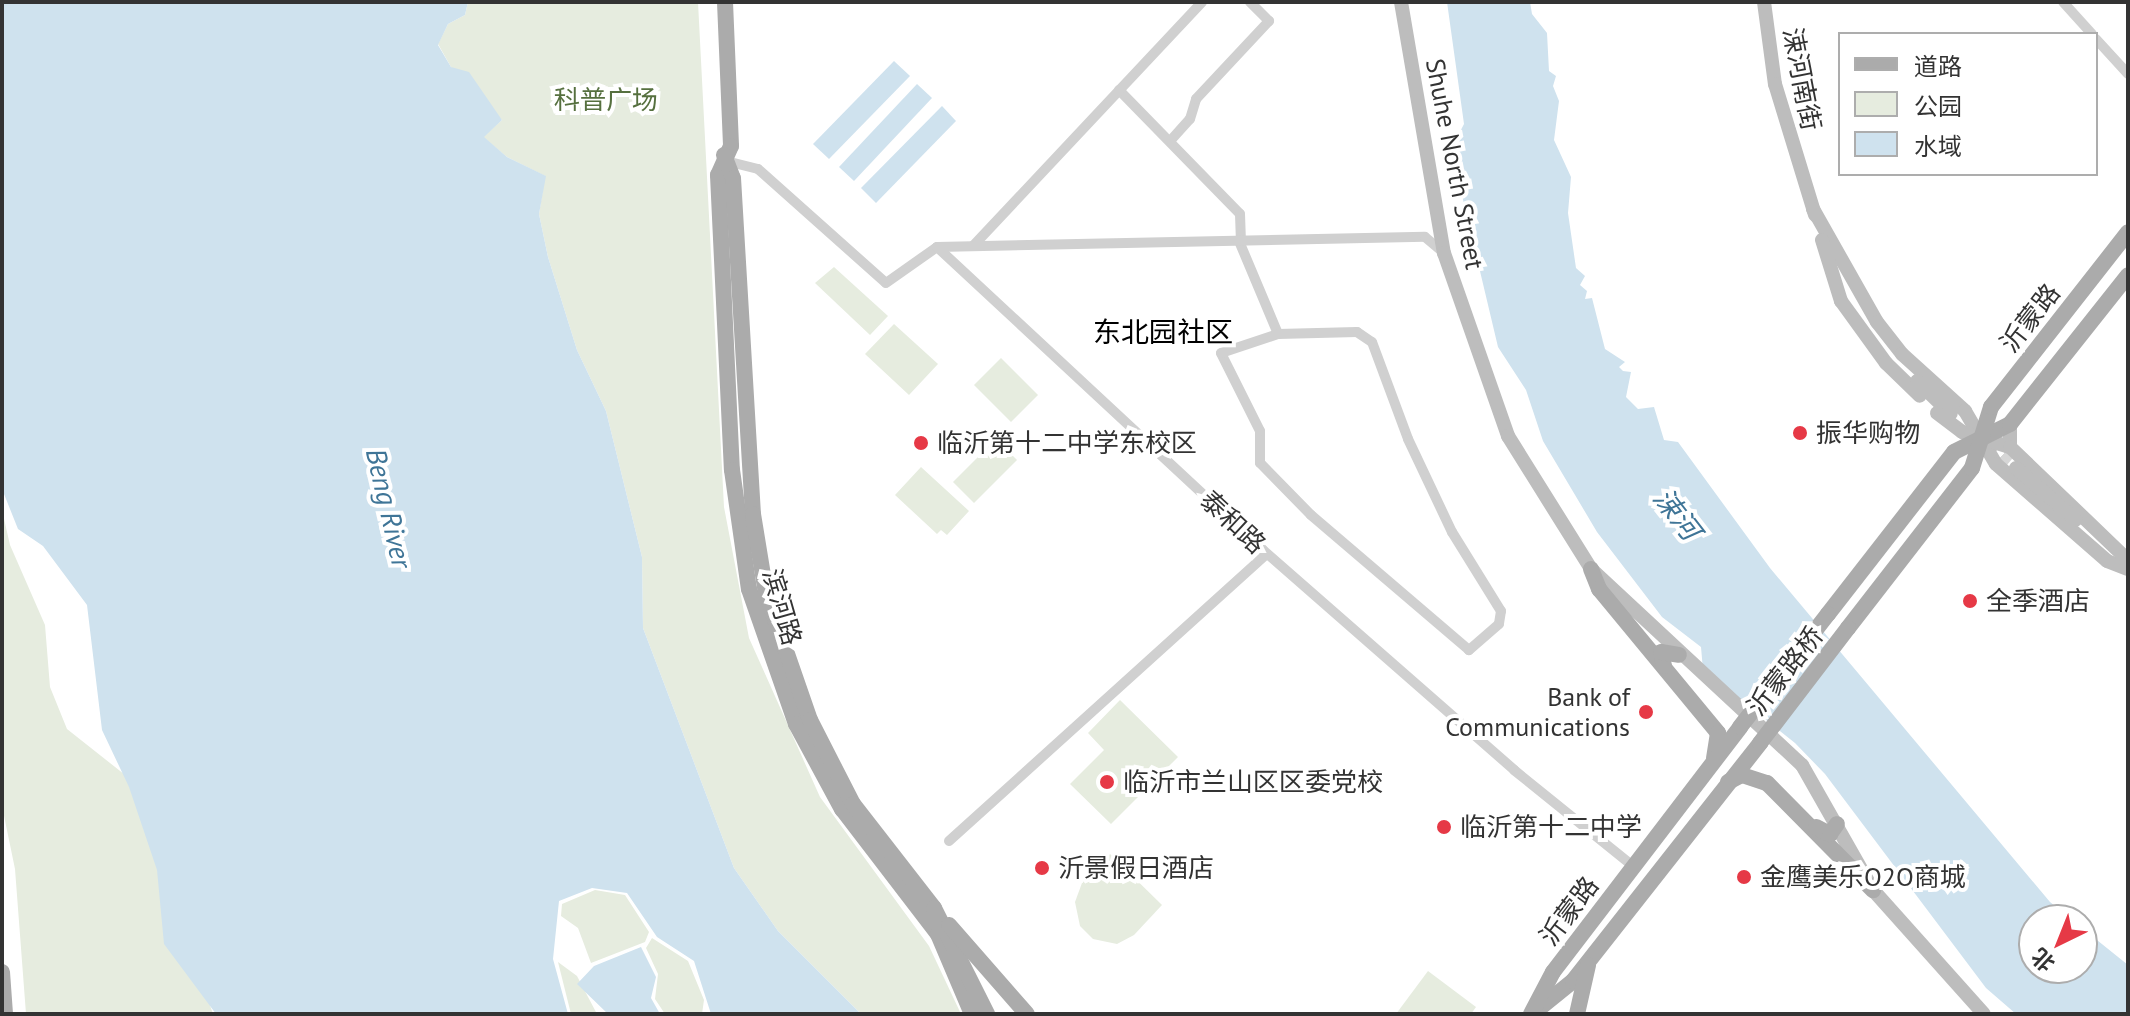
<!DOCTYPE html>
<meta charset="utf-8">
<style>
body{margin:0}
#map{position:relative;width:2130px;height:1016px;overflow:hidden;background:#fff;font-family:"PT Sans","Noto Sans SC",sans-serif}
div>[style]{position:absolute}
.green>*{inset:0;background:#e6ecdf}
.water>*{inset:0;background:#cfe2ee}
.secondary-tunnel>*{height:14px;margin-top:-7px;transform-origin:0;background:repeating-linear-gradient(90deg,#d6d6d6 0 14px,transparent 0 21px)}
.street>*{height:10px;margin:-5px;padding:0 5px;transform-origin:5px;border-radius:5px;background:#d0d0d0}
.secondary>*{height:14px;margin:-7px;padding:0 7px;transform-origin:7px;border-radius:7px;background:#bdbdbd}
.primary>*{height:16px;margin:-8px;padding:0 8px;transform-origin:8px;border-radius:8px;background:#ababab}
.primary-bridge>*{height:16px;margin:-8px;padding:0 8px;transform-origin:8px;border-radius:8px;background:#ababab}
.dots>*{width:22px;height:22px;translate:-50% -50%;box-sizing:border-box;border:4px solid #fff;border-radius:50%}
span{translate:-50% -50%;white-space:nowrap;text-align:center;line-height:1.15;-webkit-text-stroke:8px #fff;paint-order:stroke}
.street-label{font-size:26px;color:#333}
.park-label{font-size:26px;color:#56703f}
.poi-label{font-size:26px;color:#333}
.left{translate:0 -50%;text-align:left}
.right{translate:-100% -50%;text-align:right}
.neighbourhood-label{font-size:28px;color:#000}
.water-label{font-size:28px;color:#3f7597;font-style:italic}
.frame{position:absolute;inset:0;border:4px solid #333;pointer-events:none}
.legend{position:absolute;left:1838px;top:32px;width:260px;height:144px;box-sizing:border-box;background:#fff;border:2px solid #adadad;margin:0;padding:10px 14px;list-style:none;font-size:24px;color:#333}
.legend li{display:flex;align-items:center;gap:16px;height:40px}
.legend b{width:40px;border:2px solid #adadad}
.north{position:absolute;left:2018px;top:904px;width:80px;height:80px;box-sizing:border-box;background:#fff;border:2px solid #adadad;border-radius:50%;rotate:223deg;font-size:22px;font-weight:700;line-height:32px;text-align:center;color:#333}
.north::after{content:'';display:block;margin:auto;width:28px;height:36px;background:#e63946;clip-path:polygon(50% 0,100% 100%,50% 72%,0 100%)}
</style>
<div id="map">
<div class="green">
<i style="clip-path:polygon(468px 2px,698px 2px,724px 507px,749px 638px,820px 797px,929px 946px,961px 1014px,861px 1014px,778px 931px,734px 868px,643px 628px,642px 557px,606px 411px,577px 350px,548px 257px,539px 214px,545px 176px,507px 157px,483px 137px,502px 120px,451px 67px,438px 44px,448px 24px,465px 15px)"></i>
<i style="clip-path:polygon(834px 267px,888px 316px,870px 335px,815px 283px)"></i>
<i style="clip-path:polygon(894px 324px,938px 364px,909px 395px,865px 354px)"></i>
<i style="clip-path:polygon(1001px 358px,1038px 395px,1011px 422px,974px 385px)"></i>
<i style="clip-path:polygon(996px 439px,1017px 460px,974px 503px,953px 482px)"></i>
<i style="clip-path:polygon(921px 467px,969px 511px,947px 535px,941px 530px,937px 534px,895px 495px)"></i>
<i style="clip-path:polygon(2px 510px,10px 545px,45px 625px,50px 687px,67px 729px,134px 782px,213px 1014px,26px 1014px,15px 869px,2px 806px)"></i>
<i style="clip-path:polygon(1120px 700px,1178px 757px,1111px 824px,1070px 784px,1104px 750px,1088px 733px)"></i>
<i style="clip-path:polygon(1110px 854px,1162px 905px,1134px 935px,1117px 944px,1093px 939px,1080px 926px,1075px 902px,1082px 883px)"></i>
<i style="clip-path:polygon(595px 890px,625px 895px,649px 932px,645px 942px,591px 963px,578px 928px,561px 916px,562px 904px)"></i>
<i style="clip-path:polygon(652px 938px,688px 961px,704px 1000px,702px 1014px,665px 1014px,655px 999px,658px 974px,646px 948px)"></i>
<i style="clip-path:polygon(558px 962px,577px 976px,597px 1014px,571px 1014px)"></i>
<i style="clip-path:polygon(1428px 971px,1476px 1007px,1471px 1014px,1396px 1014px)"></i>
</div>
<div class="water">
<i style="clip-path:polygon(2px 2px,468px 2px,465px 15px,448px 24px,438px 45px,451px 67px,469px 72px,502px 120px,484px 137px,507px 157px,546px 176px,539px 214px,548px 257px,577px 350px,606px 411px,642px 557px,643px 628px,734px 868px,778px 931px,861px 1014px,711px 1014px,694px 961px,657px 937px,627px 893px,592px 888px,559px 901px,553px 959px,568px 1014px,216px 1014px,164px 944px,157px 870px,129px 787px,102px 730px,87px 605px,43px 546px,18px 529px,2px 489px)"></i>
<i style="clip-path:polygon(1447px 2px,1530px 2px,1532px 14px,1547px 33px,1549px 71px,1556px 76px,1553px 86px,1559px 101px,1554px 140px,1571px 177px,1568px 213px,1576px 268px,1585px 276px,1580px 285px,1587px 291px,1585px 299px,1592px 298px,1605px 349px,1625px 362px,1619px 367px,1623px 371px,1631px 372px,1626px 397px,1638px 409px,1654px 407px,1664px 440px,1678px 442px,1770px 568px,2050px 902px,2072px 920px,2034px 920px,2034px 968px,2082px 968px,2082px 928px,2128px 965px,2128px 1014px,2016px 1014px,1986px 988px,1825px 774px,1795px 743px,1703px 670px,1701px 647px,1662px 617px,1597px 532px,1543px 441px,1526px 390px,1498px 347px,1451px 149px,1464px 124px)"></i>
<i style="clip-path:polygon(894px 61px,910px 76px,829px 159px,813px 144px)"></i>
<i style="clip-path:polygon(917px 84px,932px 98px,854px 181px,839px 167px)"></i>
<i style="clip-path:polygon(942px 106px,956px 121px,876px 203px,861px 188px)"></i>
<i style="clip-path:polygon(641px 947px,656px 977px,651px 998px,660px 1014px,608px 1014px,577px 984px,594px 966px)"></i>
</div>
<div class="secondary-tunnel">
<i style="left:1985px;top:443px;width:31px;rotate:40deg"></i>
</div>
<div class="street">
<i style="left:2063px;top:2px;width:43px;rotate:47.8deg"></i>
<i style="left:2096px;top:39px;width:47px;rotate:47.6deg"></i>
<i style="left:1119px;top:90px;width:173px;rotate:45.7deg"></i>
<i style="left:1240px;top:214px;width:27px;rotate:88deg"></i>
<i style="left:1171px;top:140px;width:28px;rotate:-48deg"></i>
<i style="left:1190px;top:119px;width:21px;rotate:-73deg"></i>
<i style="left:1196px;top:99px;width:107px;rotate:-46.9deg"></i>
<i style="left:1269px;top:21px;width:27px;rotate:-135deg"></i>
<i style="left:726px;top:161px;width:33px;rotate:14deg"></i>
<i style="left:758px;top:169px;width:171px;rotate:41.7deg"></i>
<i style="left:886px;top:283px;width:62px;rotate:-35.2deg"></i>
<i style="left:937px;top:247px;width:445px;rotate:42.9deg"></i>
<i style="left:1263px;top:550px;width:334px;rotate:41.2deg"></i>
<i style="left:1514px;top:770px;width:153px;rotate:38.9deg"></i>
<i style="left:1239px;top:241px;width:101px;rotate:67.2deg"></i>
<i style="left:973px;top:246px;width:335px;rotate:-46.8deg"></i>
<i style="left:937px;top:247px;width:488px;rotate:-1.2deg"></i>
<i style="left:1425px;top:237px;width:25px;rotate:40deg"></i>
<i style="left:1357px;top:332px;width:18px;rotate:34deg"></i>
<i style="left:1372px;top:342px;width:103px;rotate:69.6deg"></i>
<i style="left:1408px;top:439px;width:103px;rotate:64.7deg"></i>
<i style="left:1452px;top:532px;width:93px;rotate:58.2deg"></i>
<i style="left:1501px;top:611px;width:13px;rotate:99deg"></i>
<i style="left:1499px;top:624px;width:40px;rotate:139deg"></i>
<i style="left:1469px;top:650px;width:208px;rotate:-139.5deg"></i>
<i style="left:1311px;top:515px;width:73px;rotate:-134.4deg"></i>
<i style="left:1260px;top:463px;width:32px;rotate:-90deg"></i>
<i style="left:1260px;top:431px;width:87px;rotate:-116.6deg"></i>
<i style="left:1221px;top:353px;width:60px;rotate:-18.4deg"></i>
<i style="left:1278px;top:334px;width:79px;rotate:-1.5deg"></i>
<i style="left:949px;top:841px;width:428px;rotate:-42.1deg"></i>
</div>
<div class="secondary">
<i style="left:1401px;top:2px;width:255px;rotate:80.3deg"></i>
<i style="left:1444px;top:253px;width:194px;rotate:70.7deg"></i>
<i style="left:1508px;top:436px;width:157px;rotate:58deg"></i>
<i style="left:1591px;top:569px;width:288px;rotate:42.9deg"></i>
<i style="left:1802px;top:765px;width:144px;rotate:60.4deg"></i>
<i style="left:1873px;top:890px;width:166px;rotate:48.2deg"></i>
<i style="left:1764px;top:2px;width:83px;rotate:82.4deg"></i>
<i style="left:1775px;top:84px;width:137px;rotate:73deg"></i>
<i style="left:1813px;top:209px;width:130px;rotate:60.5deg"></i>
<i style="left:1877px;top:322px;width:41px;rotate:52deg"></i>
<i style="left:1902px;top:354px;width:85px;rotate:42.1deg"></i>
<i style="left:1965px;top:411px;width:61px;rotate:59.7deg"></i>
<i style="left:1996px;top:464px;width:147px;rotate:41.1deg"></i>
<i style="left:2107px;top:561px;width:22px;rotate:21deg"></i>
<i style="left:1822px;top:240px;width:64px;rotate:72.7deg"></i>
<i style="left:1841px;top:301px;width:77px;rotate:54deg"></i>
<i style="left:1886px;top:363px;width:47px;rotate:44.1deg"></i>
<i style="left:1917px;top:381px;width:47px;rotate:44.1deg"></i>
<i style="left:1937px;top:413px;width:31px;rotate:37deg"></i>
<i style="left:1962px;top:432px;width:50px;rotate:17.4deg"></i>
<i style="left:2010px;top:424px;width:23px;rotate:90deg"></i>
<i style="left:2010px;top:447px;width:163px;rotate:43.8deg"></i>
<i style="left:2016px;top:468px;width:79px;rotate:40.9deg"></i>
</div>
<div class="primary">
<i style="left:725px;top:2px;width:144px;rotate:87.6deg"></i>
<i style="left:731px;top:146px;width:32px;rotate:114deg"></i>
<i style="left:718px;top:175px;width:295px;rotate:87.3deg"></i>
<i style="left:732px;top:470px;width:120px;rotate:81.9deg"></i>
<i style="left:749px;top:589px;width:143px;rotate:70.8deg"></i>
<i style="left:796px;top:724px;width:97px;rotate:61.6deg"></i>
<i style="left:842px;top:809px;width:158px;rotate:52.5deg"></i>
<i style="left:938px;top:934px;width:87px;rotate:67deg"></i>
<i style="left:724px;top:155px;width:25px;rotate:69deg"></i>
<i style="left:733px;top:178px;width:337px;rotate:86.6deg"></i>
<i style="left:753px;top:514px;width:80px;rotate:80.7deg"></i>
<i style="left:766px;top:593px;width:134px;rotate:70.9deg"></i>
<i style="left:810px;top:720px;width:94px;rotate:62.9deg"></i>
<i style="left:853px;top:804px;width:132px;rotate:52.1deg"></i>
<i style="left:934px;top:908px;width:119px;rotate:63.4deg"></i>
<i style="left:1591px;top:569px;width:22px;rotate:68deg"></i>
<i style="left:1599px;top:589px;width:187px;rotate:50.4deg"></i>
<i style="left:1718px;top:733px;width:25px;rotate:99deg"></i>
<i style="left:1828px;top:614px;width:205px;rotate:-52.1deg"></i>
<i style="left:1954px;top:452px;width:63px;rotate:-26.6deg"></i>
<i style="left:2010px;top:424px;width:190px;rotate:-51.6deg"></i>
<i style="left:1848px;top:628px;width:202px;rotate:-52.2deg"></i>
<i style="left:1972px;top:468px;width:64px;rotate:-72.7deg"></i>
<i style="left:1991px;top:407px;width:222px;rotate:-51.9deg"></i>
<i style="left:1664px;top:666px;width:14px;rotate:-102deg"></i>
<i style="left:1661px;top:652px;width:18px;rotate:9deg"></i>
<i style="left:1728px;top:782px;width:16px;rotate:-27deg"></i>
<i style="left:1742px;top:775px;width:26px;rotate:18deg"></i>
<i style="left:1767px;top:783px;width:151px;rotate:45.3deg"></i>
<i style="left:1816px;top:827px;width:16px;rotate:27deg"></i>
<i style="left:1830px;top:834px;width:12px;rotate:-55deg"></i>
<i style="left:949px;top:925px;width:118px;rotate:48.8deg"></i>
<i style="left:2px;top:972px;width:42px;rotate:85.9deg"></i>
<i style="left:1536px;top:1011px;width:48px;rotate:-39deg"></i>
<i style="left:1573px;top:981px;width:303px;rotate:-51.8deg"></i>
<i style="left:1531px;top:1014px;width:47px;rotate:-62.4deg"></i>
<i style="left:1553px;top:972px;width:308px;rotate:-52.6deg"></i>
<i style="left:1577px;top:1014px;width:50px;rotate:-77.3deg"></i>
</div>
<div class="primary-bridge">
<i style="left:1740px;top:727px;width:143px;rotate:-52.1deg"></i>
<i style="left:1760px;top:743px;width:145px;rotate:-52.6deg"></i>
</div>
<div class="dots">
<i style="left:1800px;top:433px;background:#e63946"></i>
<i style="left:921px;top:443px;background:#e63946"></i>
<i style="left:1970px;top:601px;background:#e63946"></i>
<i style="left:1646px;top:712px;background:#e63946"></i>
<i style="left:1107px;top:782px;background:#e63946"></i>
<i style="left:1444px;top:827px;background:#e63946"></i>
<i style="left:1042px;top:868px;background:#e63946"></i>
<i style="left:1744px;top:877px;background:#e63946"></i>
</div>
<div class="street-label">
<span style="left:1802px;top:79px;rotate:79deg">涑河南街</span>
<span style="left:1455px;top:164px;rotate:79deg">Shuhe North Street</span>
<span style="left:2030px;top:318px;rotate:-52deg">沂蒙路</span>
<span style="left:1233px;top:522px;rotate:43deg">泰和路</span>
<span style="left:782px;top:607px;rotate:74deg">滨河路</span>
<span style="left:1785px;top:671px;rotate:-52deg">沂蒙路桥</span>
<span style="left:1569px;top:911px;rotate:-53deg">沂蒙路</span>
</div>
<div class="park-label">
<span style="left:606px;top:100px">科普广场</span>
</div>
<div class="poi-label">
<span class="left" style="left:1816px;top:433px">振华购物</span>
<span class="left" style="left:937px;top:443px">临沂第十二中学东校区</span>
<span class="left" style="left:1986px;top:601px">全季酒店</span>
<span class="right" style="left:1630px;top:712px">Bank of<br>Communications</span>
<span class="left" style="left:1123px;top:782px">临沂市兰山区区委党校</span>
<span class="left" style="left:1460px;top:827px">临沂第十二中学</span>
<span class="left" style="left:1058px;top:868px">沂景假日酒店</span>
<span class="left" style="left:1760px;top:877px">金鹰美乐O2O商城</span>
</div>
<div class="neighbourhood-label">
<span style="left:1163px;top:332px">东北园社区</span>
</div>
<div class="water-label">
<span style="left:389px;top:508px;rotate:77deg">Beng River</span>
<span style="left:1677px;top:514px;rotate:52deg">涑河</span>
</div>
<div class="frame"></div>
<ul class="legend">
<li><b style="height:10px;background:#ababab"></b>道路</li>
<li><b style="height:22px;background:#e6ecdf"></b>公园</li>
<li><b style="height:22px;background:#cfe2ee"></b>水域</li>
</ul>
<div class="north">北</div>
</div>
